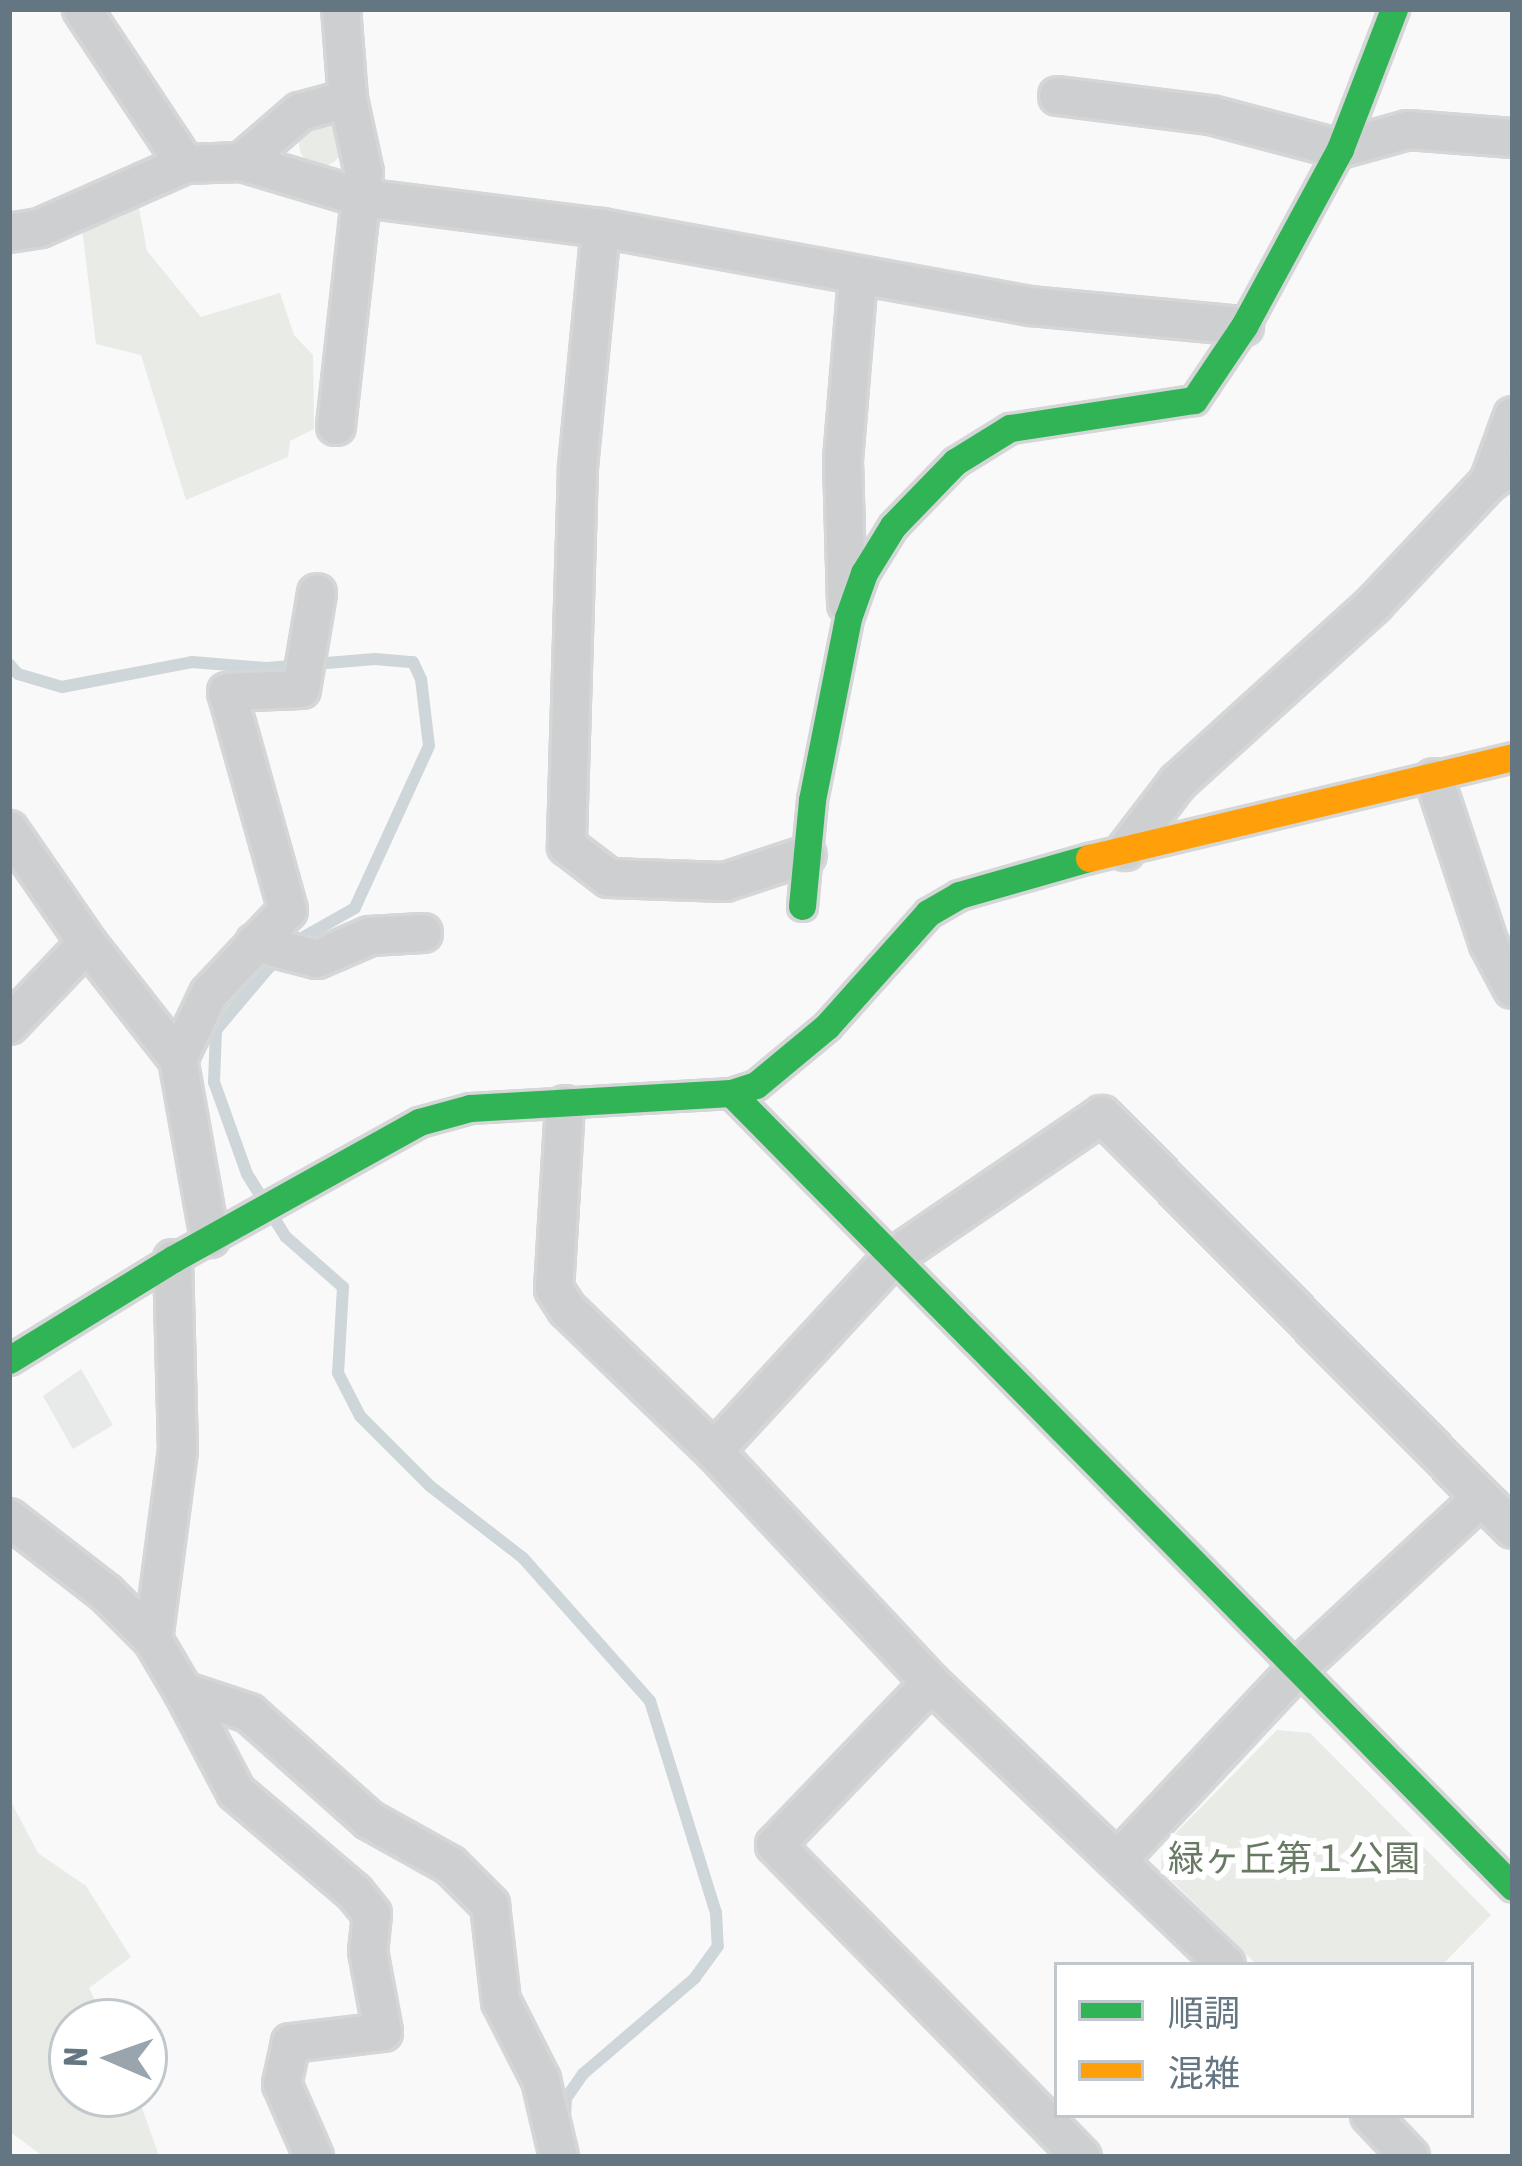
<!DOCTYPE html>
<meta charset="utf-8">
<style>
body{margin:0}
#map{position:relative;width:1522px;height:2166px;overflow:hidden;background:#f9f9f9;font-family:"Asap Condensed","Noto Sans JP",sans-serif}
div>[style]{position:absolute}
.built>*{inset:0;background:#e8e9e9}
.green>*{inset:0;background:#e8ebe6}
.round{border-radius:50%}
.stream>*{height:12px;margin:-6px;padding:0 6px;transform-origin:6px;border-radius:6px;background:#ced6d9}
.roads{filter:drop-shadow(3px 0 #d5d6d7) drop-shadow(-3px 0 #d5d6d7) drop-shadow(0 3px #d5d6d7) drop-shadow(0 -3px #d5d6d7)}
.street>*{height:36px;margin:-18px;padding:0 18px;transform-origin:18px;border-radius:18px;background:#cecfd0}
.fast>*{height:27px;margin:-13.5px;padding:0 13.5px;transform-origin:13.5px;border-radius:13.5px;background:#30b455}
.slow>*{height:27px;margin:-13.5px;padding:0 13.5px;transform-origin:13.5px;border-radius:13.5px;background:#ff9f0a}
span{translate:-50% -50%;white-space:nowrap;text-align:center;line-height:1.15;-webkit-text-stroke:12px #fff;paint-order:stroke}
.park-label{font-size:36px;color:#687a64}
.frame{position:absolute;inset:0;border:12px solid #657683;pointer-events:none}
.legend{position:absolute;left:1054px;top:1962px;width:420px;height:156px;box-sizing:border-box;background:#fff;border:3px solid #c1c8cd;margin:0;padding:15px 21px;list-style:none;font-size:36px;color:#657683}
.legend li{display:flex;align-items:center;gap:24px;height:60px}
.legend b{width:60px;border:3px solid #c1c8cd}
.north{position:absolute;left:48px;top:1998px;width:120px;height:120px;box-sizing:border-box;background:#fff;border:3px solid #c1c8cd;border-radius:50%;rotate:272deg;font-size:33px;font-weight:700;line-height:48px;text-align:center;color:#657683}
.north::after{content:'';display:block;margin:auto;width:42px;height:54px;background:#99a4ac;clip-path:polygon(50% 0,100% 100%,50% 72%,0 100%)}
</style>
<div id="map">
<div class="built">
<i style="clip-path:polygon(81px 1369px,113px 1425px,73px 1449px,43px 1396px)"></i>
</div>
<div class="green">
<i class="round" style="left:299px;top:122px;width:44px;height:44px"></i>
<i style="clip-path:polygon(138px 203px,147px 251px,201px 317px,280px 293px,294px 335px,313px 355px,314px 429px,290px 441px,288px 457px,186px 500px,141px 355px,96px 344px,82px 228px)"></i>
<i style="clip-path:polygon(1277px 1730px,1310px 1733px,1491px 1915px,1442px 1965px,1257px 1965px,1161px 1870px,1162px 1847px)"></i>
<i style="clip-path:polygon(9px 1798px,38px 1853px,86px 1886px,131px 1957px,89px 1988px,106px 2022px,72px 2022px,72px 2094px,137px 2094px,158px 2153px,150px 2157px,44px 2157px,9px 2131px)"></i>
</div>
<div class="stream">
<i style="left:9px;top:664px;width:13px;rotate:48deg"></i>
<i style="left:18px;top:674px;width:46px;rotate:16.5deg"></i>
<i style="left:62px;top:687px;width:132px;rotate:-10.9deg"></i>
<i style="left:192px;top:662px;width:75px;rotate:4.6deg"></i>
<i style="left:267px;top:668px;width:108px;rotate:-4.8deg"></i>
<i style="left:375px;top:659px;width:38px;rotate:5deg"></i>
<i style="left:413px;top:662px;width:19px;rotate:65deg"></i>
<i style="left:421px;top:679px;width:67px;rotate:83.2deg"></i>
<i style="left:429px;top:746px;width:178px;rotate:114.6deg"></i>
<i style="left:355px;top:908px;width:71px;rotate:150.6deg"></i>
<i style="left:262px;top:1198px;width:28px;rotate:-122deg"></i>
<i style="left:247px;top:1174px;width:98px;rotate:-109.7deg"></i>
<i style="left:214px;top:1082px;width:52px;rotate:-87.8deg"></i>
<i style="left:216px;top:1030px;width:96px;rotate:-49.7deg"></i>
<i style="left:272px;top:1215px;width:26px;rotate:58deg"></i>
<i style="left:286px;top:1237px;width:76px;rotate:41.3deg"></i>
<i style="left:343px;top:1287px;width:86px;rotate:93.3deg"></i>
<i style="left:338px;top:1373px;width:48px;rotate:62.9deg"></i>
<i style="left:360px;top:1416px;width:99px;rotate:45deg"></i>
<i style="left:430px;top:1486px;width:118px;rotate:37.7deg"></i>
<i style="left:523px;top:1558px;width:191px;rotate:48.4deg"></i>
<i style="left:650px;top:1701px;width:222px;rotate:72.7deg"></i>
<i style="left:716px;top:1913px;width:33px;rotate:87deg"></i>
<i style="left:718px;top:1946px;width:39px;rotate:126deg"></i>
<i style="left:695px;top:1978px;width:148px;rotate:139.4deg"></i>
<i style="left:583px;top:2074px;width:29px;rotate:125deg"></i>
<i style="left:566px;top:2098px;width:22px;rotate:93deg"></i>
</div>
<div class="roads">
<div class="street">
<i style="left:82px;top:9px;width:186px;rotate:56.4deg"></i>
<i style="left:1058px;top:96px;width:154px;rotate:7.1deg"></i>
<i style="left:1211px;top:115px;width:133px;rotate:14.8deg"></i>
<i style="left:1340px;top:149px;width:71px;rotate:-15.6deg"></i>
<i style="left:1408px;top:130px;width:105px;rotate:4.4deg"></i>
<i style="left:242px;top:162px;width:126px;rotate:16.6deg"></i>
<i style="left:363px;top:198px;width:240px;rotate:7.2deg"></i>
<i style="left:601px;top:228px;width:437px;rotate:10.3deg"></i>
<i style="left:1031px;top:306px;width:214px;rotate:5.4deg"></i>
<i style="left:601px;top:228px;width:241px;rotate:95.5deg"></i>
<i style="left:578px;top:468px;width:378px;rotate:91.7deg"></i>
<i style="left:567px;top:846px;width:53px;rotate:37.3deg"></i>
<i style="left:609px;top:878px;width:116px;rotate:2deg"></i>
<i style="left:725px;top:882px;width:86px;rotate:-18.2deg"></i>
<i style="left:9px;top:233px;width:31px;rotate:-9deg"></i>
<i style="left:40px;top:228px;width:158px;rotate:-23.8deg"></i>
<i style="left:185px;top:164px;width:57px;rotate:-2deg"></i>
<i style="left:242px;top:162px;width:77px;rotate:-40.8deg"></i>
<i style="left:300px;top:112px;width:50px;rotate:-15.2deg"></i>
<i style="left:336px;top:426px;width:255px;rotate:-83.7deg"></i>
<i style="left:364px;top:173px;width:76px;rotate:-102.2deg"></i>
<i style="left:348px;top:99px;width:90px;rotate:-94.4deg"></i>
<i style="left:1489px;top:482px;width:70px;rotate:-70deg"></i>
<i style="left:847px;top:604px;width:144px;rotate:-91.6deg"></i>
<i style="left:843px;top:460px;width:183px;rotate:-85.3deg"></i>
<i style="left:1434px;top:778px;width:175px;rotate:71.7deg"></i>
<i style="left:1489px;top:944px;width:51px;rotate:61.9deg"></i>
<i style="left:9px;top:830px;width:137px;rotate:55.4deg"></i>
<i style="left:87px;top:943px;width:147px;rotate:51.9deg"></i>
<i style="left:178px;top:1059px;width:182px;rotate:79.9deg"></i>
<i style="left:1125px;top:851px;width:87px;rotate:-52.5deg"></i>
<i style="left:1178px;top:782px;width:265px;rotate:-42.2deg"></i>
<i style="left:1374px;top:604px;width:168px;rotate:-46.7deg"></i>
<i style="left:1489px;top:482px;width:29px;rotate:-35deg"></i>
<i style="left:255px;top:943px;width:64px;rotate:14.5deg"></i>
<i style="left:317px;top:959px;width:58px;rotate:-23.5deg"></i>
<i style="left:370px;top:936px;width:53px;rotate:-3.2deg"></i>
<i style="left:9px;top:1025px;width:113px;rotate:-46.4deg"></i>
<i style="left:178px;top:1059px;width:72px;rotate:-64.5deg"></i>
<i style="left:209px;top:994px;width:115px;rotate:-46.8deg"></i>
<i style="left:288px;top:910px;width:226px;rotate:-105.6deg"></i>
<i style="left:227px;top:692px;width:74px;rotate:-2.3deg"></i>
<i style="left:301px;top:689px;width:97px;rotate:-80.5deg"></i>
<i style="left:565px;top:1105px;width:184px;rotate:93.4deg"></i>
<i style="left:554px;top:1289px;width:24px;rotate:57deg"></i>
<i style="left:567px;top:1309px;width:204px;rotate:44deg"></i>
<i style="left:714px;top:1451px;width:318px;rotate:46.9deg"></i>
<i style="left:931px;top:1683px;width:408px;rotate:43.7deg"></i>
<i style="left:714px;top:1451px;width:261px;rotate:-47.3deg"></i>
<i style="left:891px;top:1259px;width:255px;rotate:-34.3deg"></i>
<i style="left:1102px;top:1115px;width:583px;rotate:45.21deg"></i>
<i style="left:9px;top:1518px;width:123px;rotate:37.7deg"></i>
<i style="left:106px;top:1593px;width:66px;rotate:45deg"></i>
<i style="left:153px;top:1640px;width:59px;rotate:59.5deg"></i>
<i style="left:183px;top:1691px;width:70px;rotate:18.4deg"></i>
<i style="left:249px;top:1713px;width:161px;rotate:41.7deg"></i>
<i style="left:369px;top:1820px;width:93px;rotate:29.1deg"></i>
<i style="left:450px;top:1865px;width:57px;rotate:45deg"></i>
<i style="left:490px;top:1905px;width:97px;rotate:83.5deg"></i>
<i style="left:501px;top:2001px;width:89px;rotate:63.1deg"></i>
<i style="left:541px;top:2080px;width:79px;rotate:76.8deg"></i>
<i style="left:153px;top:1640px;width:191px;rotate:-82.5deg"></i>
<i style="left:178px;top:1451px;width:192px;rotate:-91.5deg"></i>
<i style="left:931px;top:1683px;width:225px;rotate:133.9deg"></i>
<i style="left:775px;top:1845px;width:438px;rotate:45.5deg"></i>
<i style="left:183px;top:1691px;width:114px;rotate:62.3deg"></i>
<i style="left:236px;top:1792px;width:155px;rotate:40.3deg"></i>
<i style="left:354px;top:1892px;width:28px;rotate:51deg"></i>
<i style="left:372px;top:1914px;width:37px;rotate:96deg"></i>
<i style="left:368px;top:1951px;width:82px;rotate:79.5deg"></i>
<i style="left:383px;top:2032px;width:93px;rotate:173.2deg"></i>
<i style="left:291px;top:2043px;width:42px;rotate:102.4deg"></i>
<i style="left:282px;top:2084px;width:80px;rotate:66.3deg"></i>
<i style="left:1119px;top:1859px;width:262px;rotate:-46.9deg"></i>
<i style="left:1298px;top:1668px;width:250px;rotate:-42.9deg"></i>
<i style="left:1370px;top:2115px;width:58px;rotate:46.4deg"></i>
</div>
<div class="fast">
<i style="left:802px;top:906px;width:106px;rotate:-84.6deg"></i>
<i style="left:812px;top:800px;width:186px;rotate:-78.8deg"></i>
<i style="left:848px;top:618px;width:48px;rotate:-70.4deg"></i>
<i style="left:864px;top:573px;width:55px;rotate:-58.3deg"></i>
<i style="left:893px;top:526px;width:89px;rotate:-45.9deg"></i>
<i style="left:955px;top:462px;width:65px;rotate:-31.7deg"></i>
<i style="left:1010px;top:428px;width:186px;rotate:-8.7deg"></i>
<i style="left:1194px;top:400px;width:89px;rotate:-56deg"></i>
<i style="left:1244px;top:326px;width:201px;rotate:-61.5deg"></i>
<i style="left:1340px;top:149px;width:150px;rotate:-68.9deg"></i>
<i style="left:731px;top:1093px;width:1114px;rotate:45.44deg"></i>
<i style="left:9px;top:1360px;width:193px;rotate:-31.6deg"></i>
<i style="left:173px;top:1259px;width:282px;rotate:-29.1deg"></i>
<i style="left:419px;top:1122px;width:53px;rotate:-15.4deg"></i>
<i style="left:470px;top:1108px;width:261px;rotate:-3.3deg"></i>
<i style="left:731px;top:1093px;width:26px;rotate:-18deg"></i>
<i style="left:756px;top:1085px;width:92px;rotate:-39.7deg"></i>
<i style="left:827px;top:1026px;width:152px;rotate:-48.2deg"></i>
<i style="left:928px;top:913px;width:36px;rotate:-30deg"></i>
<i style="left:959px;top:895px;width:135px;rotate:-15.9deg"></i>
</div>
<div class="slow">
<i style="left:1089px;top:858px;width:436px;rotate:-13.4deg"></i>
</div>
</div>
<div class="park-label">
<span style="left:1294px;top:1859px">緑ヶ丘第１公園</span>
</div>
<div class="frame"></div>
<ul class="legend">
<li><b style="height:15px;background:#30b455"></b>順調</li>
<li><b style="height:15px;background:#ff9f0a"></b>混雑</li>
</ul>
<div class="north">N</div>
</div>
